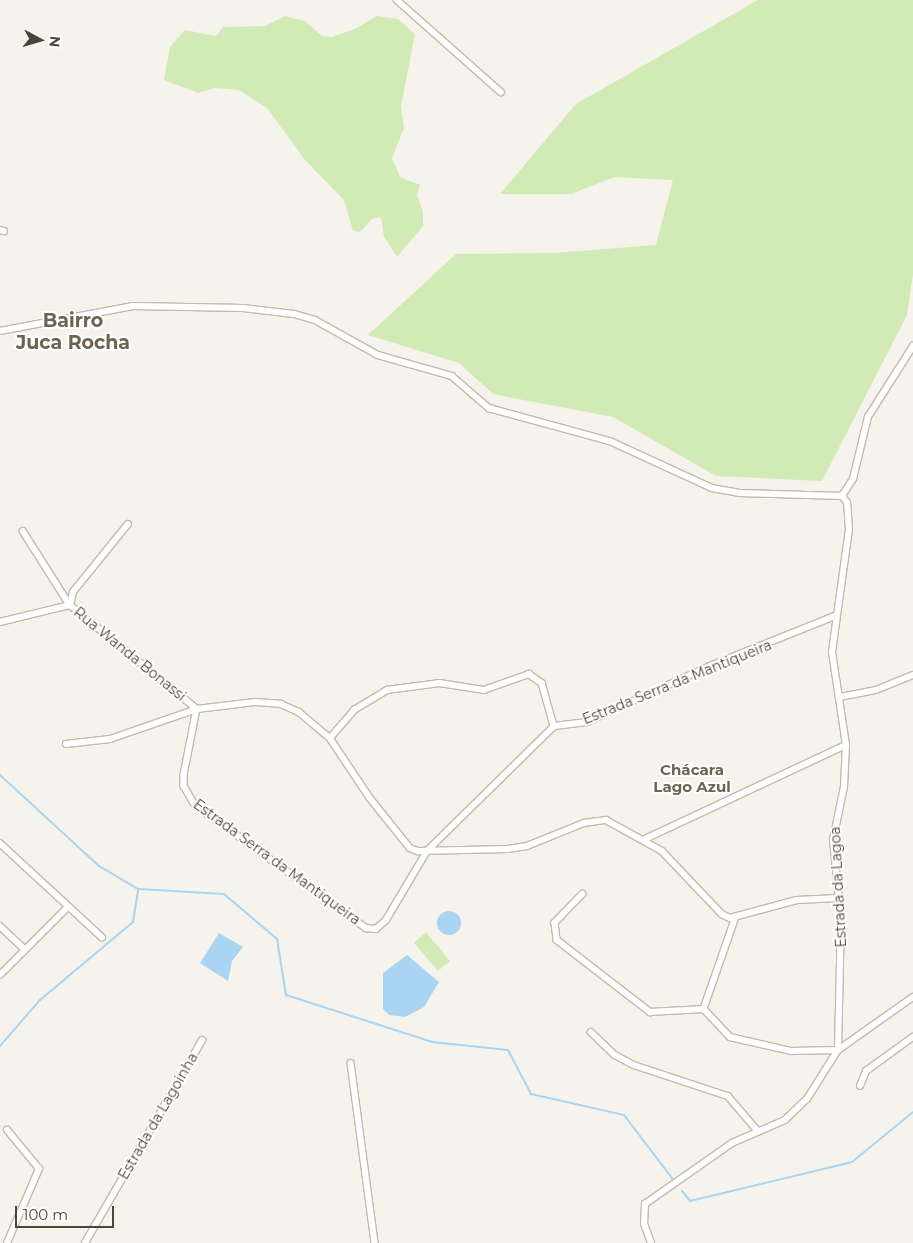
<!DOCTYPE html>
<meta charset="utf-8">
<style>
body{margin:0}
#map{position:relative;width:913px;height:1243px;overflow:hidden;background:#f6f3ec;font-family:Montserrat,sans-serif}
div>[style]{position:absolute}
.green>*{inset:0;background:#d2eab5}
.water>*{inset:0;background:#a9d4f2}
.round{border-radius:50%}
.stream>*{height:2px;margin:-1px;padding:0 1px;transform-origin:1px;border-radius:1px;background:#a9d4f2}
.roads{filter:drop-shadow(1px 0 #c2bbae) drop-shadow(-1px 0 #c2bbae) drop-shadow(0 1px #c2bbae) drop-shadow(0 -1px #c2bbae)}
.minor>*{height:5.5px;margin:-2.75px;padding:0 2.75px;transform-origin:2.75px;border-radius:2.75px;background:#fff}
span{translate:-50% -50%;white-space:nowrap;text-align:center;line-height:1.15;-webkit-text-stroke:4px #fff;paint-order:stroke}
.street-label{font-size:14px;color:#4b4439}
.neighbourhood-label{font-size:15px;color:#6e6250;font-weight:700}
.district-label{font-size:19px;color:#6e6250;font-weight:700}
.north{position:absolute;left:15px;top:15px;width:50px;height:50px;-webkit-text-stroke:4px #fff;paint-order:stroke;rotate:96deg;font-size:14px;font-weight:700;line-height:20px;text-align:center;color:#4b4439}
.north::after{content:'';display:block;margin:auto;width:18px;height:22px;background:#4b4439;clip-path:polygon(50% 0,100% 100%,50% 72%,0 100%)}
.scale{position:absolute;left:15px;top:1206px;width:99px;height:22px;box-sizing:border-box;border:2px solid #4b4439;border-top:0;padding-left:6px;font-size:15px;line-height:18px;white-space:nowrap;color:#4b4439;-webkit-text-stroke:4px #fff;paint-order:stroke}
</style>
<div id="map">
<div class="green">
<i style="clip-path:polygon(758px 0,913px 0,913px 274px,907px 315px,822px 481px,716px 476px,613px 417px,493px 394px,459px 363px,368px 335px,456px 254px,555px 253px,656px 245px,673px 180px,615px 177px,571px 194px,500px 194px,576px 104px)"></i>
<i style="clip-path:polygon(285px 16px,305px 21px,322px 36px,332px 37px,355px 29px,377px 16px,398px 19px,415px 34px,401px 106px,404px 128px,392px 158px,400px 177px,420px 185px,417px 195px,423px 212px,423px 226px,397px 257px,384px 237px,381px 217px,372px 219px,360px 232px,353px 231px,344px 200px,305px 160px,267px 108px,239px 90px,215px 88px,198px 93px,164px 80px,170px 47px,185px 30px,216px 36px,223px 27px,265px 26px)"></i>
<i style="clip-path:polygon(426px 932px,450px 961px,438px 971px,414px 943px)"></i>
</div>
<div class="water">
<i class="round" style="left:437px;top:911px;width:24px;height:24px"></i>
<i style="clip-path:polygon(219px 933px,243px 947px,232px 961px,228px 981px,200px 963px)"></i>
<i style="clip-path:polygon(407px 955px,439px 982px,424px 1007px,405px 1017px,389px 1015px,383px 1009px,383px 973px)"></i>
</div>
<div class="stream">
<i style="left:0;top:775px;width:134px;rotate:42.6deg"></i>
<i style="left:99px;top:866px;width:45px;rotate:30.5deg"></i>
<i style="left:138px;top:889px;width:86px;rotate:3.3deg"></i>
<i style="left:224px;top:894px;width:70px;rotate:40.3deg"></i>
<i style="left:277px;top:939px;width:57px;rotate:80.9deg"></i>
<i style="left:286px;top:995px;width:153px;rotate:17.8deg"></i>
<i style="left:432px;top:1042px;width:76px;rotate:6deg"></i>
<i style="left:508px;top:1050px;width:50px;rotate:62.4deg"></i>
<i style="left:531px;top:1094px;width:95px;rotate:12.7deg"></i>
<i style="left:624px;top:1115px;width:84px;rotate:52.7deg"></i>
<i style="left:0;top:1046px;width:61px;rotate:-49deg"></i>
<i style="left:40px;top:1000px;width:121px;rotate:-40deg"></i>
<i style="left:133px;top:922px;width:33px;rotate:-81deg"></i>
<i style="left:682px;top:1191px;width:13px;rotate:51deg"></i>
<i style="left:690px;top:1201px;width:167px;rotate:-13.5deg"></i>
<i style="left:852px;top:1162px;width:79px;rotate:-39.3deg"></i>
</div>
<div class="roads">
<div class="minor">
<i style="left:397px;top:0;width:139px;rotate:41.5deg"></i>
<i style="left:0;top:230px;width:4px;rotate:14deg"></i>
<i style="left:0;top:331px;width:135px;rotate:-10.6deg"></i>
<i style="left:133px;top:306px;width:110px;rotate:1deg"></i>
<i style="left:243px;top:308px;width:51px;rotate:6.7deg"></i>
<i style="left:294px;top:314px;width:22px;rotate:16deg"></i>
<i style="left:315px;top:320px;width:72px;rotate:29.1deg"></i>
<i style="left:378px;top:355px;width:77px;rotate:15.8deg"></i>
<i style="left:452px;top:376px;width:49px;rotate:40.9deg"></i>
<i style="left:489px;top:408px;width:125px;rotate:15.3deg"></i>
<i style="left:610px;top:441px;width:112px;rotate:24.7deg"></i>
<i style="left:712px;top:488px;width:28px;rotate:10deg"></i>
<i style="left:740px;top:493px;width:102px;rotate:1.7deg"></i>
<i style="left:23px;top:531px;width:88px;rotate:57.6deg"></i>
<i style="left:70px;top:605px;width:13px;rotate:-77deg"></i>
<i style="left:73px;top:592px;width:87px;rotate:-51deg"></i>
<i style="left:0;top:622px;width:72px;rotate:-13.7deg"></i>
<i style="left:70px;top:605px;width:164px;rotate:39.3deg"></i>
<i style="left:197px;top:709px;width:58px;rotate:-6.9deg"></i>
<i style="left:255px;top:702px;width:26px;rotate:4deg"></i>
<i style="left:281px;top:704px;width:20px;rotate:24deg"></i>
<i style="left:299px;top:712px;width:40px;rotate:40deg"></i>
<i style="left:330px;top:738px;width:72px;rotate:56.3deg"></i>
<i style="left:370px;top:798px;width:64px;rotate:51.3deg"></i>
<i style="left:410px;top:848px;width:9px;rotate:21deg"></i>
<i style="left:418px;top:851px;width:90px;rotate:-1.3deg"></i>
<i style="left:508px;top:849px;width:19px;rotate:-9deg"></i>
<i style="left:527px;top:846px;width:61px;rotate:-22deg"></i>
<i style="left:584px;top:823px;width:22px;rotate:-8deg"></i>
<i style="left:606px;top:820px;width:64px;rotate:29deg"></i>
<i style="left:662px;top:851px;width:87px;rotate:46.4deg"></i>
<i style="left:722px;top:914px;width:9px;rotate:27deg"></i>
<i style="left:730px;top:918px;width:69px;rotate:-15deg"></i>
<i style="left:797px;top:900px;width:41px;rotate:-2.8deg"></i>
<i style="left:840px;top:697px;width:37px;rotate:-11deg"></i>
<i style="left:876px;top:690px;width:40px;rotate:-22deg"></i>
<i style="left:330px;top:738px;width:37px;rotate:-49deg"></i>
<i style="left:354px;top:710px;width:39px;rotate:-31deg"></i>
<i style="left:387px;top:690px;width:53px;rotate:-7.5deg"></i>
<i style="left:440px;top:683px;width:45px;rotate:9deg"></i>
<i style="left:484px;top:690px;width:48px;rotate:-19.6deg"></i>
<i style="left:529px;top:674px;width:16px;rotate:35deg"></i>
<i style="left:542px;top:683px;width:45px;rotate:74.4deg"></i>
<i style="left:66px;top:744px;width:44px;rotate:-6.5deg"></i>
<i style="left:110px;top:739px;width:92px;rotate:-19deg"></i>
<i style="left:197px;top:709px;width:67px;rotate:101.1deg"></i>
<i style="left:184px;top:775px;width:11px;rotate:90deg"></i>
<i style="left:184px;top:786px;width:22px;rotate:60deg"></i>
<i style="left:195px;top:805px;width:211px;rotate:35.7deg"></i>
<i style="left:366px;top:928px;width:10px;rotate:6deg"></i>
<i style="left:376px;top:929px;width:13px;rotate:-42deg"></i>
<i style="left:386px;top:920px;width:80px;rotate:-59.3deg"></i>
<i style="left:427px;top:851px;width:178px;rotate:-44.5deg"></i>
<i style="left:554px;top:726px;width:33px;rotate:-7deg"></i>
<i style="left:587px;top:722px;width:135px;rotate:-24.5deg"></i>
<i style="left:710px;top:666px;width:135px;rotate:-21.8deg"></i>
<i style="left:643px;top:840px;width:224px;rotate:-25.1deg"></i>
<i style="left:0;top:843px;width:139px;rotate:42.7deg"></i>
<i style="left:583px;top:894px;width:40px;rotate:134deg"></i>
<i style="left:555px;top:923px;width:17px;rotate:83deg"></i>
<i style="left:557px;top:940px;width:118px;rotate:37.7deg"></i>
<i style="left:650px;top:1012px;width:54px;rotate:-3.2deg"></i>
<i style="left:736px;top:917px;width:97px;rotate:109.2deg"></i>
<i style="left:704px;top:1009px;width:38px;rotate:47deg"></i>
<i style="left:730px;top:1037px;width:63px;rotate:12.9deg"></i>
<i style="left:791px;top:1051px;width:47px;rotate:-1.2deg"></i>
<i style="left:838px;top:1050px;width:92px;rotate:-35.2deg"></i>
<i style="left:0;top:926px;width:34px;rotate:43deg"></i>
<i style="left:0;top:975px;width:96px;rotate:-45deg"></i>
<i style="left:591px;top:1032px;width:33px;rotate:44deg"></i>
<i style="left:615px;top:1055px;width:21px;rotate:28deg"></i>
<i style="left:634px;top:1065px;width:99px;rotate:18.3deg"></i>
<i style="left:728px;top:1096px;width:46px;rotate:49.4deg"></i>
<i style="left:351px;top:1063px;width:182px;rotate:82.4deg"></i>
<i style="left:860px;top:1086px;width:16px;rotate:-68deg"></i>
<i style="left:866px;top:1071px;width:58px;rotate:-35.9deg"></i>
<i style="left:7px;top:1243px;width:81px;rotate:-66.6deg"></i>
<i style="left:39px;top:1169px;width:50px;rotate:-129.4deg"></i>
<i style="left:85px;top:1243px;width:234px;rotate:-60deg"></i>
<i style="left:651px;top:1243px;width:20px;rotate:-110deg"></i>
<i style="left:644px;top:1224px;width:20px;rotate:-87deg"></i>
<i style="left:645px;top:1204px;width:106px;rotate:-35deg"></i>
<i style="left:732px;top:1143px;width:58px;rotate:-23.5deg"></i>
<i style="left:785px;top:1120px;width:30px;rotate:-44deg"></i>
<i style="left:807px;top:1099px;width:58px;rotate:-57.7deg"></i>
<i style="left:838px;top:1050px;width:130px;rotate:-88.7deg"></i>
<i style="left:841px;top:920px;width:80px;rotate:-95.7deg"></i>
<i style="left:833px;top:840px;width:54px;rotate:-78.3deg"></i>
<i style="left:844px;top:787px;width:42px;rotate:-87.3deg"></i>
<i style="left:846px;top:745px;width:94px;rotate:-98.6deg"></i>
<i style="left:832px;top:652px;width:123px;rotate:-82.1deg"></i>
<i style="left:849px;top:530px;width:27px;rotate:-94deg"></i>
<i style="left:847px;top:503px;width:9px;rotate:-126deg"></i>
<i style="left:842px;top:496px;width:20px;rotate:-57deg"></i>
<i style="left:853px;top:479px;width:64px;rotate:-76.4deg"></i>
<i style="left:868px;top:417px;width:84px;rotate:-57.6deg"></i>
</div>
</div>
<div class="street-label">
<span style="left:130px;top:654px;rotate:39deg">Rua Wanda Bonassi</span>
<span style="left:677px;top:682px;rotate:-22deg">Estrada Serra da Mantiqueira</span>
<span style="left:277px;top:862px;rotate:36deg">Estrada Serra da Mantiqueira</span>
<span style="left:838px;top:887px;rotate:-93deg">Estrada da Lagoa</span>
<span style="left:158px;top:1116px;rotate:-60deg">Estrada da Lagoinha</span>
</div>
<div class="neighbourhood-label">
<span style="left:692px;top:778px">Chácara<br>Lago Azul</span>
</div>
<div class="district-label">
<span style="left:73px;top:332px">Bairro<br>Juca Rocha</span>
</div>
<div class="north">N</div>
<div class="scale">100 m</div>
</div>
